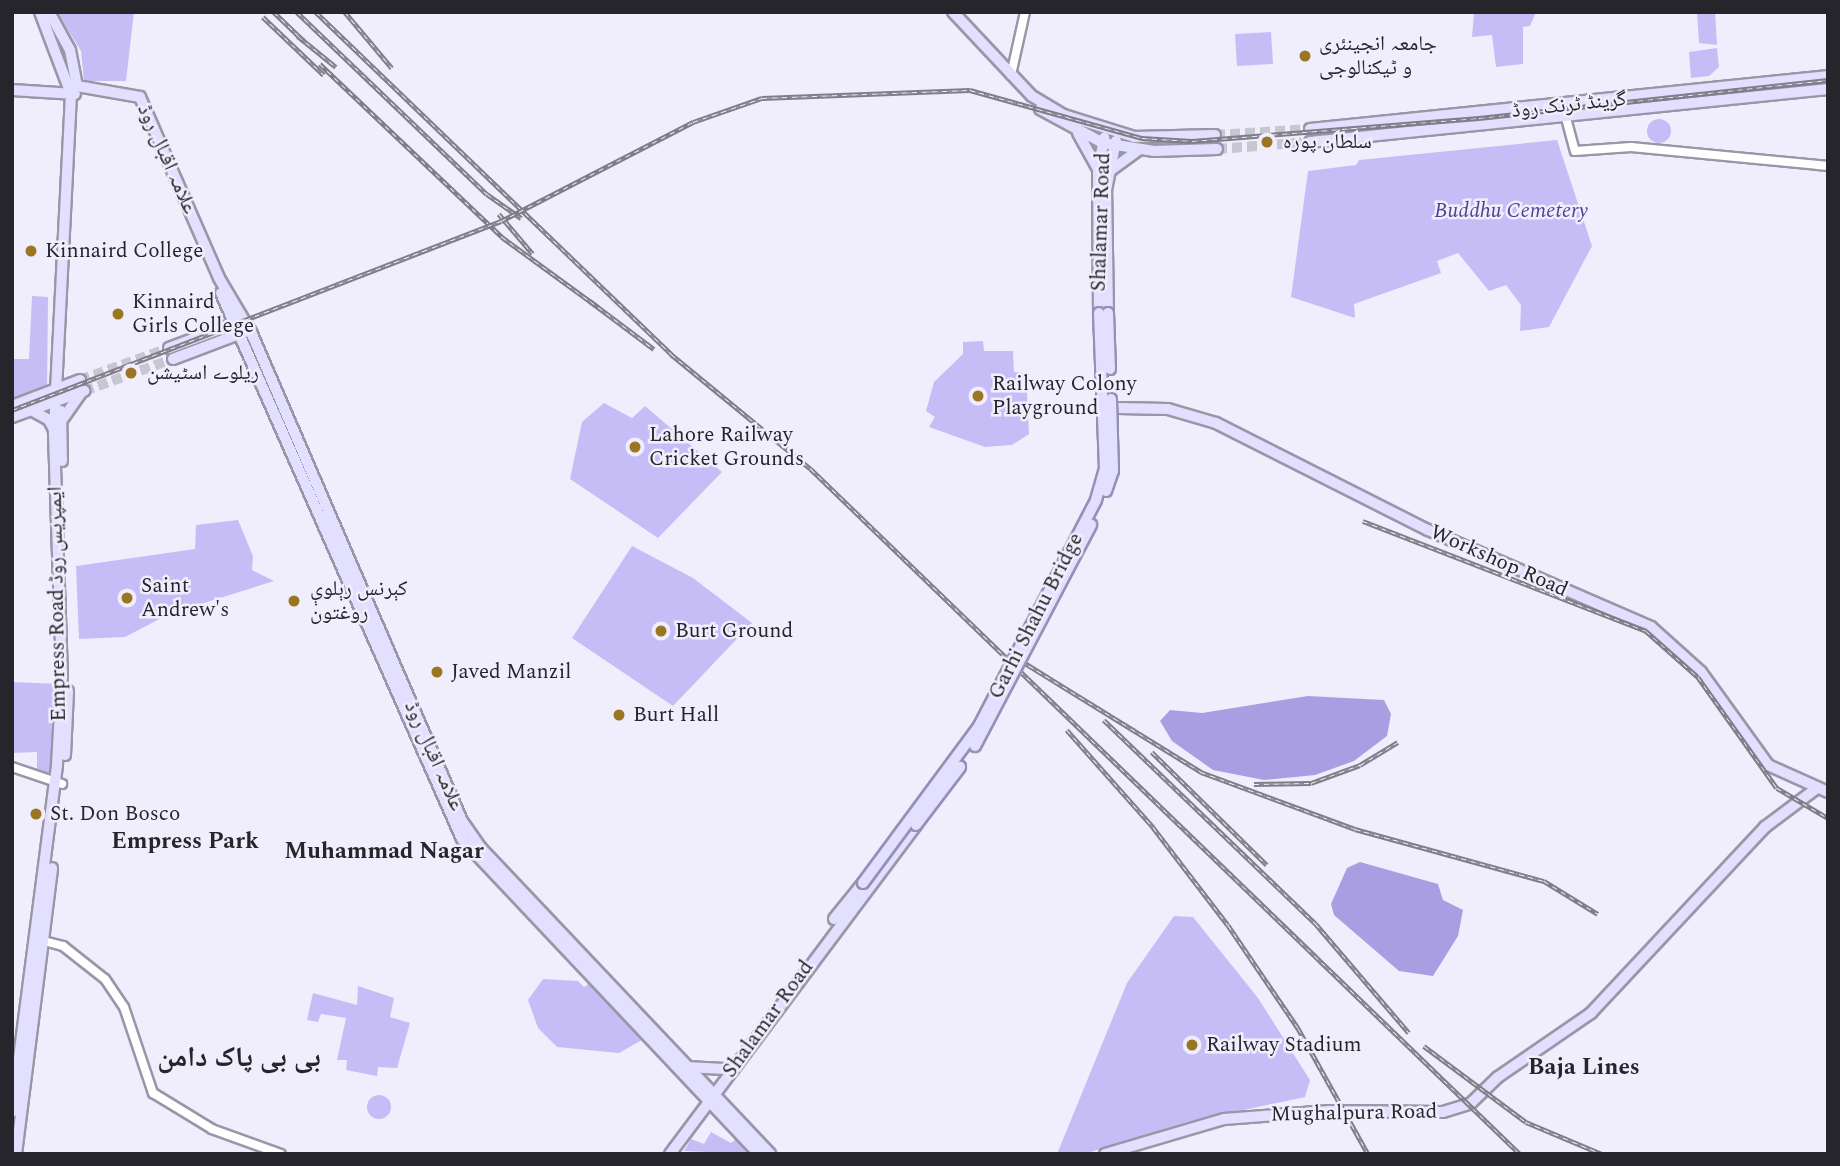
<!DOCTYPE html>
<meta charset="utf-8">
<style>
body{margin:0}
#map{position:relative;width:1840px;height:1166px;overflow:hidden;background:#f0eefd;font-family:Spectral,"Noto Naskh Arabic",serif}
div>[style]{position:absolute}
.green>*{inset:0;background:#c6bdf7}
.round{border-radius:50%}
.water>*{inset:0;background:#aa9ee3}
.major-tunnel>*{height:10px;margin-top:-5px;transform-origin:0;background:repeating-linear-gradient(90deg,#c7c6d3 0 10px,transparent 0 15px)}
.roads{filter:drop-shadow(2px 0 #9997a7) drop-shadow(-2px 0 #9997a7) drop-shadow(0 2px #9997a7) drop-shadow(0 -2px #9997a7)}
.minor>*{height:8px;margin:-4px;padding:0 4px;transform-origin:4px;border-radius:4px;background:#fff}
.major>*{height:10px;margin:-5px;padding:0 5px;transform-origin:5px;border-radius:5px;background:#e3dfff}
.rail>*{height:4.5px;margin-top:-2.25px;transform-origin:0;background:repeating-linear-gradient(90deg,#f0eefd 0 5px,#7f7e88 0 10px);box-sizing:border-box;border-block:2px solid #7f7e88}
.bridges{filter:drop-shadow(2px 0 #9590b5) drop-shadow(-2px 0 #9590b5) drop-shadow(0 2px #9590b5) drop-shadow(0 -2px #9590b5)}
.major-bridge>*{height:10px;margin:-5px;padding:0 5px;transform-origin:5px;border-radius:5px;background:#e3dfff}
.dots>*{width:19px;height:19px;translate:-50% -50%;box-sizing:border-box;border:4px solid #f0eefd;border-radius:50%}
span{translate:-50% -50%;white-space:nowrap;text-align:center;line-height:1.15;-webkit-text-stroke:5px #f0eefd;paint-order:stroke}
.poi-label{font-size:21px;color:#25252b}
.left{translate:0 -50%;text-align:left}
.street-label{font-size:21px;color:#25252b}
.park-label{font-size:21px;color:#533f91;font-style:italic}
.neighbourhood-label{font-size:23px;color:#25252b;font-weight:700}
.district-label{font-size:28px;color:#25252b;font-weight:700}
.frame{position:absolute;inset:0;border:14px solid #25252b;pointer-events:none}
</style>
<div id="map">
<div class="green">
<i style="clip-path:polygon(57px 12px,134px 12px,126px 81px,84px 81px,81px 51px)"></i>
<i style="clip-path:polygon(1474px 12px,1536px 12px,1530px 26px,1523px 27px,1523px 64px,1496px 67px,1492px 35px,1472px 37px)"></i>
<i style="clip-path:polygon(1697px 12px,1715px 12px,1717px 45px,1699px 43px)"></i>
<i style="clip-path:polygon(1271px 32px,1273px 64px,1237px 66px,1235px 34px)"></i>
<i style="clip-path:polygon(1717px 48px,1719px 67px,1709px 76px,1691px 78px,1689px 52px)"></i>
<i class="round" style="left:1647px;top:119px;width:24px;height:24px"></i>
<i style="clip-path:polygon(1557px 140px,1592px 246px,1549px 327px,1520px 331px,1521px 305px,1506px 285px,1489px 291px,1458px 253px,1437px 261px,1441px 273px,1354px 304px,1355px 318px,1291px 297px,1308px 171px,1356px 165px,1359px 160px)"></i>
<i style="clip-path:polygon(32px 296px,48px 297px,47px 394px,12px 406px,12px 359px,29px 359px)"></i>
<i style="clip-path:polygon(983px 341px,984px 351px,1013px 351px,1014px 372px,1026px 373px,1029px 434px,1012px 445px,985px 447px,929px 427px,935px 417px,926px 411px,934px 382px,963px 354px,963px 342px)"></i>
<i style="clip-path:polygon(604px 403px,632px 418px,645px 406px,722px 472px,658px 538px,570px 479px,582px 422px)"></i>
<i style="clip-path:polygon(238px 520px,253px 556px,252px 570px,274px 581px,169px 614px,125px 637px,79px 639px,76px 566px,195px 549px,196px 525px)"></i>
<i style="clip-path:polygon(632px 546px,693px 578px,752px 623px,673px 706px,572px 638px)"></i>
<i style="clip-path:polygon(12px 682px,61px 684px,62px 785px,37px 776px,37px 752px,12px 753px)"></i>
<i style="clip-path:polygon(1174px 916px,1193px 917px,1258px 998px,1310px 1080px,1305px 1097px,1187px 1122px,1084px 1154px,1057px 1154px,1127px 983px)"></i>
<i style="clip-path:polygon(543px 979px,578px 981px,584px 987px,590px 983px,642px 1040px,619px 1053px,557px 1047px,538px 1028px,528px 1000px)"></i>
<i style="clip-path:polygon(358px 986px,394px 998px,390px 1017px,410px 1023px,397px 1068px,378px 1067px,377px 1076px,346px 1070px,347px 1060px,337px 1060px,346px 1018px,321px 1014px,318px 1022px,307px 1020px,313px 993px,357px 1005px)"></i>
<i class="round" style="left:367px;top:1095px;width:24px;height:24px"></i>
<i style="clip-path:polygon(711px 1132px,731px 1143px,739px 1137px,754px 1154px,684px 1151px,691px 1139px,704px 1144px)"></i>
</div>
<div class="water">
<i style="clip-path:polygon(1308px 696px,1384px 700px,1391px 714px,1387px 736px,1354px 761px,1315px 775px,1264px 780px,1213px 770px,1172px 741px,1160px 721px,1170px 710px,1202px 713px)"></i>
<i style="clip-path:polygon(1360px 862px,1438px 884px,1443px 900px,1463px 910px,1458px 936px,1433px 976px,1399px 971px,1334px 915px,1331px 904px,1347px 868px)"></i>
</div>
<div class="major-tunnel">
<i style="left:1215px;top:135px;width:95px;rotate:-3.6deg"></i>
<i style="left:1217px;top:149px;width:93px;rotate:-4.3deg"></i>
<i style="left:80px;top:380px;width:95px;rotate:-19.8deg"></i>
<i style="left:84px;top:391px;width:95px;rotate:-19.8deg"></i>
</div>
<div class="roads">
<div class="minor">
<i style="left:1011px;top:75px;width:65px;rotate:-77.5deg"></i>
<i style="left:1566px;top:118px;width:34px;rotate:75deg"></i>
<i style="left:1575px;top:151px;width:56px;rotate:-4.1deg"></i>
<i style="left:1631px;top:147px;width:198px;rotate:5.5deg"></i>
<i style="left:12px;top:767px;width:53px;rotate:18.8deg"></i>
<i style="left:44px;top:941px;width:20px;rotate:15deg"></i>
<i style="left:63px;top:946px;width:53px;rotate:38.2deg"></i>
<i style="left:105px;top:979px;width:34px;rotate:56deg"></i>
<i style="left:124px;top:1007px;width:91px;rotate:71.4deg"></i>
<i style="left:153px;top:1093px;width:69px;rotate:31.4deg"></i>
<i style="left:212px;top:1129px;width:73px;rotate:19.9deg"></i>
</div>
<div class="major">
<i style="left:49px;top:12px;width:43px;rotate:61.1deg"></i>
<i style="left:70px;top:50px;width:37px;rotate:79deg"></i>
<i style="left:77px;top:86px;width:64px;rotate:9.9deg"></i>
<i style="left:140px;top:97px;width:197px;rotate:66.4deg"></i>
<i style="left:219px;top:278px;width:63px;rotate:59.3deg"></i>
<i style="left:251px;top:332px;width:533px;rotate:66.66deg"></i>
<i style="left:462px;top:821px;width:32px;rotate:55deg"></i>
<i style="left:480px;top:847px;width:422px;rotate:46.6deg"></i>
<i style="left:953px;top:12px;width:115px;rotate:46.8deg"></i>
<i style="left:1032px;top:96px;width:37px;rotate:31deg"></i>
<i style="left:1064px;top:115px;width:73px;rotate:17.4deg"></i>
<i style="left:1134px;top:137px;width:81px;rotate:-1.4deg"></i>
<i style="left:12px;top:90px;width:63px;rotate:3.6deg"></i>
<i style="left:1040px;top:109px;width:72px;rotate:28.4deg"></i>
<i style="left:1103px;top:143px;width:52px;rotate:8.9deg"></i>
<i style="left:1154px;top:151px;width:63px;rotate:-1.8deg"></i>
<i style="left:1310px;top:129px;width:521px;rotate:-5.84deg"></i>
<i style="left:1078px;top:133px;width:39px;rotate:61deg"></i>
<i style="left:1310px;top:142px;width:521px;rotate:-5.84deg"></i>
<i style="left:1107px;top:173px;width:39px;rotate:-36deg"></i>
<i style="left:221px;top:293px;width:597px;rotate:66.18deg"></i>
<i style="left:462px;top:839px;width:433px;rotate:46.7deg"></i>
<i style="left:1099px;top:313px;width:143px;rotate:-90.4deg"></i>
<i style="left:1098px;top:170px;width:33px;rotate:-79deg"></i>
<i style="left:1108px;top:313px;width:123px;rotate:-90.9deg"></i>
<i style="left:1106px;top:190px;width:50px;rotate:-78.5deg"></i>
<i style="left:169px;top:348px;width:74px;rotate:-20.6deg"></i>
<i style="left:173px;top:359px;width:79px;rotate:-20.7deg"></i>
<i style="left:12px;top:406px;width:73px;rotate:-20.9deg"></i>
<i style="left:1119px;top:408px;width:49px;rotate:1.2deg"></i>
<i style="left:1168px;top:409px;width:50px;rotate:16.3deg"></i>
<i style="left:1216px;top:423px;width:237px;rotate:26.8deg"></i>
<i style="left:1428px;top:530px;width:243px;rotate:23.5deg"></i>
<i style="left:1651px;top:627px;width:67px;rotate:42deg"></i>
<i style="left:1701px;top:672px;width:115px;rotate:54.2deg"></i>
<i style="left:1768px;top:765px;width:66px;rotate:24.2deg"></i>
<i style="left:31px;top:410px;width:21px;rotate:29deg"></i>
<i style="left:49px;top:420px;width:11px;rotate:63deg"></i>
<i style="left:61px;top:411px;width:50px;rotate:88.9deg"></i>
<i style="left:12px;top:417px;width:77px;rotate:-19.9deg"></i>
<i style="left:62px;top:420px;width:35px;rotate:-55deg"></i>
<i style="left:65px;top:755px;width:64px;rotate:-87.3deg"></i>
<i style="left:834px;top:919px;width:46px;rotate:-51.1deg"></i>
<i style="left:687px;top:1067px;width:37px;rotate:3deg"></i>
<i style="left:12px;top:1112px;width:350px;rotate:-82.6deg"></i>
<i style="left:57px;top:765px;width:89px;rotate:-86.8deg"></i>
<i style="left:62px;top:676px;width:246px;rotate:-91.9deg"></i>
<i style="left:54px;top:430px;width:336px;rotate:-87.1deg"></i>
<i style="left:71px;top:94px;width:88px;rotate:-110.7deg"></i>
<i style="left:16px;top:1154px;width:288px;rotate:-82.8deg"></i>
<i style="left:670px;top:1154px;width:411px;rotate:-53.2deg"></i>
<i style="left:1105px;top:1154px;width:124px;rotate:-16.4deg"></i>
<i style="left:1224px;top:1119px;width:105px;rotate:-4.4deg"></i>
<i style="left:1329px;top:1111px;width:114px;rotate:0.5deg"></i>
<i style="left:1443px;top:1112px;width:28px;rotate:-17deg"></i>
<i style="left:1470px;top:1104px;width:39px;rotate:-44deg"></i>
<i style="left:1498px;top:1077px;width:113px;rotate:-34.5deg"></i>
<i style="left:1591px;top:1013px;width:255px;rotate:-46.9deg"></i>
<i style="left:1765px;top:827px;width:65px;rotate:-36.9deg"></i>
</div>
</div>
<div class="rail">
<i style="left:274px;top:12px;width:42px;rotate:44deg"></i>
<i style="left:297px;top:12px;width:263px;rotate:43.8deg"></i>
<i style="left:487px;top:194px;width:42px;rotate:35.2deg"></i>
<i style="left:316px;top:12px;width:493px;rotate:43.9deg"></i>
<i style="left:671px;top:354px;width:181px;rotate:39.4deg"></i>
<i style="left:811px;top:469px;width:986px;rotate:44.01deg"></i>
<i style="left:345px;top:12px;width:73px;rotate:50deg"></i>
<i style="left:263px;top:17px;width:84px;rotate:43.6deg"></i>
<i style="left:298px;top:36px;width:49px;rotate:39.2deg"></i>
<i style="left:320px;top:64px;width:251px;rotate:43.5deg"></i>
<i style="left:502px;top:237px;width:119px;rotate:36.1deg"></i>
<i style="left:499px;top:214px;width:52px;rotate:49.6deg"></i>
<i style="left:590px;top:301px;width:80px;rotate:36.9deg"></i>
<i style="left:12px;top:410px;width:524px;rotate:-21.13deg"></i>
<i style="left:501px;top:221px;width:216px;rotate:-27.3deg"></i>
<i style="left:693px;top:122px;width:73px;rotate:-19.2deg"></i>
<i style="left:762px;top:98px;width:208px;rotate:-2.2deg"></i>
<i style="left:970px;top:90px;width:179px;rotate:15.6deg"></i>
<i style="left:1142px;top:138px;width:50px;rotate:3.4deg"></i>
<i style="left:1192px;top:141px;width:288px;rotate:-4.6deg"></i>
<i style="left:1479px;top:118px;width:351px;rotate:-6.2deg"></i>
<i style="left:1363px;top:521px;width:304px;rotate:21.2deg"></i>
<i style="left:1646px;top:631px;width:69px;rotate:41.5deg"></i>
<i style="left:1698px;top:677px;width:136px;rotate:54.6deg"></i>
<i style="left:1777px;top:788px;width:59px;rotate:30.5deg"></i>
<i style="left:1020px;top:660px;width:213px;rotate:31.7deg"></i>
<i style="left:1201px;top:772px;width:164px;rotate:20.3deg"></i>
<i style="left:1355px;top:829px;width:196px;rotate:15.4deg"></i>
<i style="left:1544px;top:881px;width:63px;rotate:31.4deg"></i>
<i style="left:1104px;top:720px;width:294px;rotate:43.9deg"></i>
<i style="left:1316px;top:924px;width:143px;rotate:49.5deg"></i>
<i style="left:1067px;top:730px;width:130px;rotate:48.4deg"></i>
<i style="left:1153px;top:827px;width:123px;rotate:52.6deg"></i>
<i style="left:1228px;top:925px;width:125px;rotate:55.8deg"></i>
<i style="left:1298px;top:1028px;width:144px;rotate:60.9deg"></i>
<i style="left:1152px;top:752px;width:161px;rotate:44.5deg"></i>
<i style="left:1254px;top:784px;width:57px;rotate:-1deg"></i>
<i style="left:1311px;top:783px;width:52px;rotate:-20.2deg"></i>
<i style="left:1360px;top:765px;width:44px;rotate:-31.2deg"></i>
<i style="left:1424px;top:1046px;width:127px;rotate:36.7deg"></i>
<i style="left:1526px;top:1122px;width:82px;rotate:22.8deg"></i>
</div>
<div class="bridges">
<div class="major-bridge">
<i style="left:1108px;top:313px;width:56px;rotate:88deg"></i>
<i style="left:1106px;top:491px;width:21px;rotate:-71deg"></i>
<i style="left:1113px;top:471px;width:72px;rotate:-91.6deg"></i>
<i style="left:975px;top:746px;width:250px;rotate:-62.3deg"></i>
<i style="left:916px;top:825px;width:73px;rotate:-52.8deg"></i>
<i style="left:863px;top:883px;width:195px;rotate:-53.5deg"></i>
<i style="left:979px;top:726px;width:254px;rotate:-62.6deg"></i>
<i style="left:1096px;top:500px;width:32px;rotate:-74deg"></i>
<i style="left:1105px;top:469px;width:156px;rotate:-92.2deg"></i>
</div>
</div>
<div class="dots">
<i style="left:1305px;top:56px;background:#9c7522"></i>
<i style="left:1267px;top:142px;background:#9c7522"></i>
<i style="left:31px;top:251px;background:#9c7522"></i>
<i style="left:118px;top:314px;background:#9c7522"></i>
<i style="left:131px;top:373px;background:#9c7522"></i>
<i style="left:978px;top:396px;background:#9c7522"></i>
<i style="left:635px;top:447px;background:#9c7522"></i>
<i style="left:127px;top:598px;background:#9c7522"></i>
<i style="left:294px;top:601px;background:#9c7522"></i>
<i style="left:661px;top:631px;background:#9c7522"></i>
<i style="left:437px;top:672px;background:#9c7522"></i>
<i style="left:619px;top:715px;background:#9c7522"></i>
<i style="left:36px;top:814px;background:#9c7522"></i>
<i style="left:1192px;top:1045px;background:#9c7522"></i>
</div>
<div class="poi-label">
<span class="left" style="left:1319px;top:56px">جامعہ انجینئری<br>و ٹیکنالوجی</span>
<span class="left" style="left:1283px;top:142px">سلطان پورہ</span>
<span class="left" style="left:45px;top:251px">Kinnaird College</span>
<span class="left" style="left:132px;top:314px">Kinnaird<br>Girls College</span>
<span class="left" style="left:147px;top:373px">ریلوے اسٹیشن</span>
<span class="left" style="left:992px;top:396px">Railway Colony<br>Playground</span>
<span class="left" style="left:649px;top:447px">Lahore Railway<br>Cricket Grounds</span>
<span class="left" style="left:141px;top:598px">Saint<br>Andrew's</span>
<span class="left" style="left:310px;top:601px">کېرنس رېلوې<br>روغتون</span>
<span class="left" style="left:675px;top:631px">Burt Ground</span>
<span class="left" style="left:451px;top:672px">Javed Manzil</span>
<span class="left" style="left:633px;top:715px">Burt Hall</span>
<span class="left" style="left:50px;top:814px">St. Don Bosco</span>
<span class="left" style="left:1206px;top:1045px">Railway Stadium</span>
</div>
<div class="street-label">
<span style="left:1569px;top:105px;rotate:-6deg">گرینڈ ٹرنک روڈ</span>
<span style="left:167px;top:159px;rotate:66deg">علامہ اقبال روڈ</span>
<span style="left:1101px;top:222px;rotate:-88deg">Shalamar Road</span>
<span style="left:1499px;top:561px;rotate:24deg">Workshop Road</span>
<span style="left:57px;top:604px;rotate:-91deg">Empress Road ایمپریس روڈ</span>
<span style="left:1036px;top:616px;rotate:-63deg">Garhi Shahu Bridge</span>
<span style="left:434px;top:756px;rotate:66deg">علامہ اقبال روڈ</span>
<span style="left:768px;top:1019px;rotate:-54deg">Shalamar Road</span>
<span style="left:1354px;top:1113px;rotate:-1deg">Mughalpura Road</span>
</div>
<div class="park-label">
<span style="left:1511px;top:211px">Buddhu Cemetery</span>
</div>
<div class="neighbourhood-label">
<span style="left:185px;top:842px">Empress Park</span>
<span style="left:384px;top:852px">Muhammad Nagar</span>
<span style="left:1584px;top:1068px">Baja Lines</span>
</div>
<div class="district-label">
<span style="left:239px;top:1058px">بی بی پاک دامن</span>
</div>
<div class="frame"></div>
</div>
